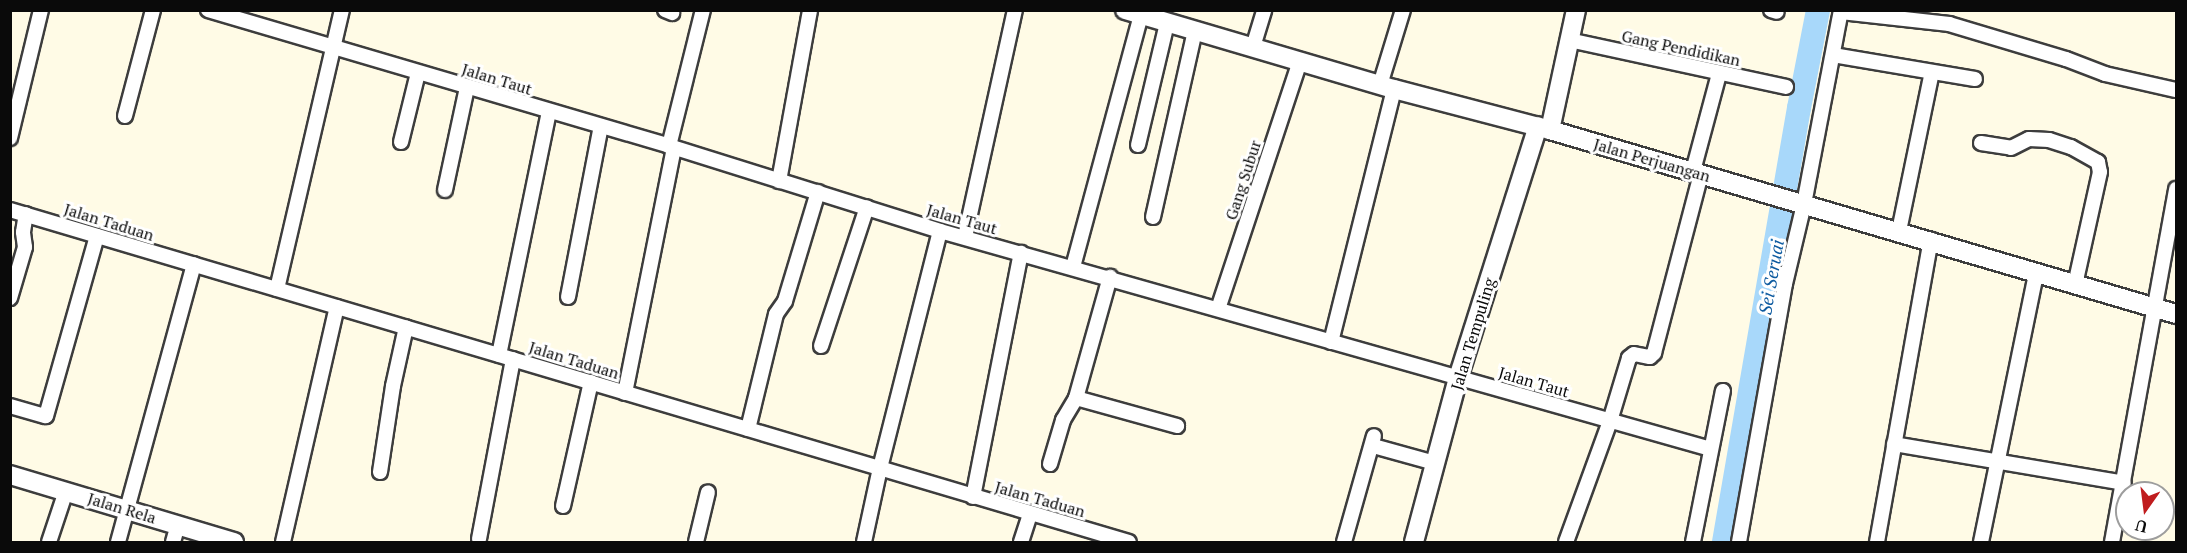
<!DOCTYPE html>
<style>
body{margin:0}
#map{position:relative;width:2187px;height:553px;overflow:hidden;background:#fffbe6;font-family:"PT Serif",serif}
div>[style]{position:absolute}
.river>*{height:24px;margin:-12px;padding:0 12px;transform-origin:12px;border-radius:12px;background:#a8d8fa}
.roads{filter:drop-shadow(2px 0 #3d3d3d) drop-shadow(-2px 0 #3d3d3d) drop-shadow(0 2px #3d3d3d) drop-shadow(0 -2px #3d3d3d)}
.minor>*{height:14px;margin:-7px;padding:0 7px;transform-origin:7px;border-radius:7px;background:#fff}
.tertiary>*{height:18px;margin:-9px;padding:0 9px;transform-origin:9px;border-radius:9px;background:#fff}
span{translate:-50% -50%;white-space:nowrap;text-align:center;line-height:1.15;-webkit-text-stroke:6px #fff;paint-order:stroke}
.street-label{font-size:16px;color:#0a0a0a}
.water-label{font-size:18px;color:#0e5ba0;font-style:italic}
.frame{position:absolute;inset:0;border:12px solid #0a0a0a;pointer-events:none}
.north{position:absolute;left:2115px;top:481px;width:60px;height:60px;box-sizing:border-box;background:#fff;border:2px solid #9d9d9d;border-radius:50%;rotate:194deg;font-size:16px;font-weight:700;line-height:24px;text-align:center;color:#0a0a0a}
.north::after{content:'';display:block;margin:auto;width:21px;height:27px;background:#c01c1e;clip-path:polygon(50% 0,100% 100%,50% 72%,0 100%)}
</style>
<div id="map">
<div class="river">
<i style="left:1724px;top:542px;width:440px;rotate:-80.2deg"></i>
<i style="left:1799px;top:108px;width:100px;rotate:-79deg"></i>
</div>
<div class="roads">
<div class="minor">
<i style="left:208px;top:10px;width:481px;rotate:16.4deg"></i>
<i style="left:669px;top:146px;width:284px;rotate:17.4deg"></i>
<i style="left:940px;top:231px;width:801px;rotate:15.79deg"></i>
<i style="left:665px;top:10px;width:8px;rotate:23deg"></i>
<i style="left:1771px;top:10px;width:6px;rotate:18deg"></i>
<i style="left:1841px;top:12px;width:109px;rotate:6.3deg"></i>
<i style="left:1949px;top:24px;width:122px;rotate:16.7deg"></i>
<i style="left:2066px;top:59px;width:42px;rotate:21deg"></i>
<i style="left:2105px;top:74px;width:73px;rotate:12.7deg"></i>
<i style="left:1569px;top:40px;width:222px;rotate:12.2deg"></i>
<i style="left:1253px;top:47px;width:39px;rotate:-73deg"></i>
<i style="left:1833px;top:55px;width:144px;rotate:9.6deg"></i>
<i style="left:1380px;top:85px;width:78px;rotate:-73deg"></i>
<i style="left:125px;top:116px;width:110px;rotate:-75.2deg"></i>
<i style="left:10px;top:138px;width:132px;rotate:-76.4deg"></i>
<i style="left:401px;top:142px;width:71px;rotate:-76.2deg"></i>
<i style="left:1981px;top:143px;width:30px;rotate:9deg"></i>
<i style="left:2011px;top:148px;width:20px;rotate:-27deg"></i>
<i style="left:2029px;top:139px;width:20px;rotate:3deg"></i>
<i style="left:2049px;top:140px;width:23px;rotate:18deg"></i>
<i style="left:2071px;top:147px;width:31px;rotate:29deg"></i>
<i style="left:2098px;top:162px;width:10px;rotate:79deg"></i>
<i style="left:2100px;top:172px;width:116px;rotate:102.5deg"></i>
<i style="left:1138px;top:145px;width:125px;rotate:-76.6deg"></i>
<i style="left:669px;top:146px;width:140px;rotate:-76deg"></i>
<i style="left:1693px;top:171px;width:100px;rotate:-75deg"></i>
<i style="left:779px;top:181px;width:174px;rotate:-79.7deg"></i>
<i style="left:445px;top:190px;width:105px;rotate:-77.9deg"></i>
<i style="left:10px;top:210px;width:1167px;rotate:16.53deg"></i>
<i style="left:1153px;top:217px;width:192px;rotate:-77.3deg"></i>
<i style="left:1899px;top:231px;width:162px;rotate:-78.3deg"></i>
<i style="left:965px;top:237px;width:232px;rotate:-77.6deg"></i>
<i style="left:1073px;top:267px;width:261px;rotate:-74.9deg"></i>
<i style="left:277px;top:289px;width:286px;rotate:-76.9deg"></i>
<i style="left:568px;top:297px;width:174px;rotate:-79.1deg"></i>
<i style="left:10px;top:298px;width:53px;rotate:-73.6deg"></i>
<i style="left:25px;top:247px;width:15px;rotate:-98deg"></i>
<i style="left:23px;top:232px;width:18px;rotate:-81deg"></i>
<i style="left:1218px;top:309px;width:261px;rotate:-71.7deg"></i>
<i style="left:1331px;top:342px;width:261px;rotate:-76deg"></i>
<i style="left:821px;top:346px;width:146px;rotate:-71.7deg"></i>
<i style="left:499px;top:355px;width:248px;rotate:-78.4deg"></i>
<i style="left:625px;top:393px;width:250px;rotate:-78.7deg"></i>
<i style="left:1076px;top:398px;width:105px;rotate:15.5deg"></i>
<i style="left:10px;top:406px;width:37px;rotate:16deg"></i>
<i style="left:46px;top:416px;width:187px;rotate:-74.2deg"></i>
<i style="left:748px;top:429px;width:118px;rotate:-76.3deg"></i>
<i style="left:776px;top:314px;width:16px;rotate:-55deg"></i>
<i style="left:785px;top:301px;width:114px;rotate:-73.2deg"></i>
<i style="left:1894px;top:444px;width:233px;rotate:9.6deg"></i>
<i style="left:1377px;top:447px;width:60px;rotate:15.4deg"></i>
<i style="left:1050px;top:464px;width:46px;rotate:-73.5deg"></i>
<i style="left:1063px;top:420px;width:26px;rotate:-59deg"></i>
<i style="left:1076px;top:398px;width:126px;rotate:-74.3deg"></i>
<i style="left:380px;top:472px;width:87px;rotate:-81.4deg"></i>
<i style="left:393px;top:386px;width:60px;rotate:-77.6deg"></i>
<i style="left:973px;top:497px;width:249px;rotate:-78.9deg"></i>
<i style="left:563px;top:506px;width:127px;rotate:-77.3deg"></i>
<i style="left:479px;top:539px;width:183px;rotate:-79.3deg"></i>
<i style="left:49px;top:542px;width:54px;rotate:-71.6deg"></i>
<i style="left:118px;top:542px;width:288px;rotate:-74.7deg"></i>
<i style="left:173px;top:542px;width:18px;rotate:-74deg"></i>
<i style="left:283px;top:542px;width:241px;rotate:-77.1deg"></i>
<i style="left:696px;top:542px;width:51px;rotate:-76.5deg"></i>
<i style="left:864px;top:542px;width:76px;rotate:-77.8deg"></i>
<i style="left:880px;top:468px;width:244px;rotate:-75.8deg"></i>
<i style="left:1021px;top:542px;width:29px;rotate:-72deg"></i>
<i style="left:1344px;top:542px;width:110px;rotate:-74.2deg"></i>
<i style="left:1566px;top:542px;width:129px;rotate:-70deg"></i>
<i style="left:1610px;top:421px;width:66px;rotate:-73.2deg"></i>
<i style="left:1629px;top:358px;width:6px;rotate:-39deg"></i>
<i style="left:1634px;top:354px;width:16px;rotate:11deg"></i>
<i style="left:1650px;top:357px;width:6px;rotate:-45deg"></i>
<i style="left:1654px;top:353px;width:185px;rotate:-75.3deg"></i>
<i style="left:1693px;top:542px;width:154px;rotate:-78.8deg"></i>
<i style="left:1739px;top:542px;width:262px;rotate:-79.9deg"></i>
<i style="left:1785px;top:284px;width:82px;rotate:-76.6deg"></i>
<i style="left:1804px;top:204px;width:197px;rotate:-79.2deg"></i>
<i style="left:1877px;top:542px;width:307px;rotate:-79.9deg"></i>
<i style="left:1981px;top:542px;width:275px;rotate:-78.4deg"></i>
<i style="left:2112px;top:542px;width:359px;rotate:-79.7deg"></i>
</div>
<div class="tertiary">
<i style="left:1125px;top:10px;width:280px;rotate:16.4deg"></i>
<i style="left:1394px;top:89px;width:161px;rotate:14.7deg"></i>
<i style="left:1550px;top:130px;width:652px;rotate:16.38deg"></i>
<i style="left:1550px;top:130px;width:123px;rotate:-77.8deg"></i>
<i style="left:10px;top:475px;width:234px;rotate:16.7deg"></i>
<i style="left:1414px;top:542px;width:170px;rotate:-75deg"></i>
<i style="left:1458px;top:378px;width:264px;rotate:-72.4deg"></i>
</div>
</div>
<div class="street-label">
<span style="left:1681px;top:48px;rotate:12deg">Gang Pendidikan</span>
<span style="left:497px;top:79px;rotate:17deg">Jalan Taut</span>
<span style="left:1652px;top:160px;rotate:16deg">Jalan Perjuangan</span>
<span style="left:1243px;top:180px;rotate:-72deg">Gang Subur</span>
<span style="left:962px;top:219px;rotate:16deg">Jalan Taut</span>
<span style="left:109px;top:222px;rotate:17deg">Jalan Taduan</span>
<span style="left:1473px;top:334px;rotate:-73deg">Jalan Tempuling</span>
<span style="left:574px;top:360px;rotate:17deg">Jalan Taduan</span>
<span style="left:1534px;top:382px;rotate:16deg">Jalan Taut</span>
<span style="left:1040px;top:499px;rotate:16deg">Jalan Taduan</span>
<span style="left:122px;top:508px;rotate:17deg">Jalan Rela</span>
</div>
<div class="water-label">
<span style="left:1771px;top:277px;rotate:-80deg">Sei Seruai</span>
</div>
<div class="frame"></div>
<div class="north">U</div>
</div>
